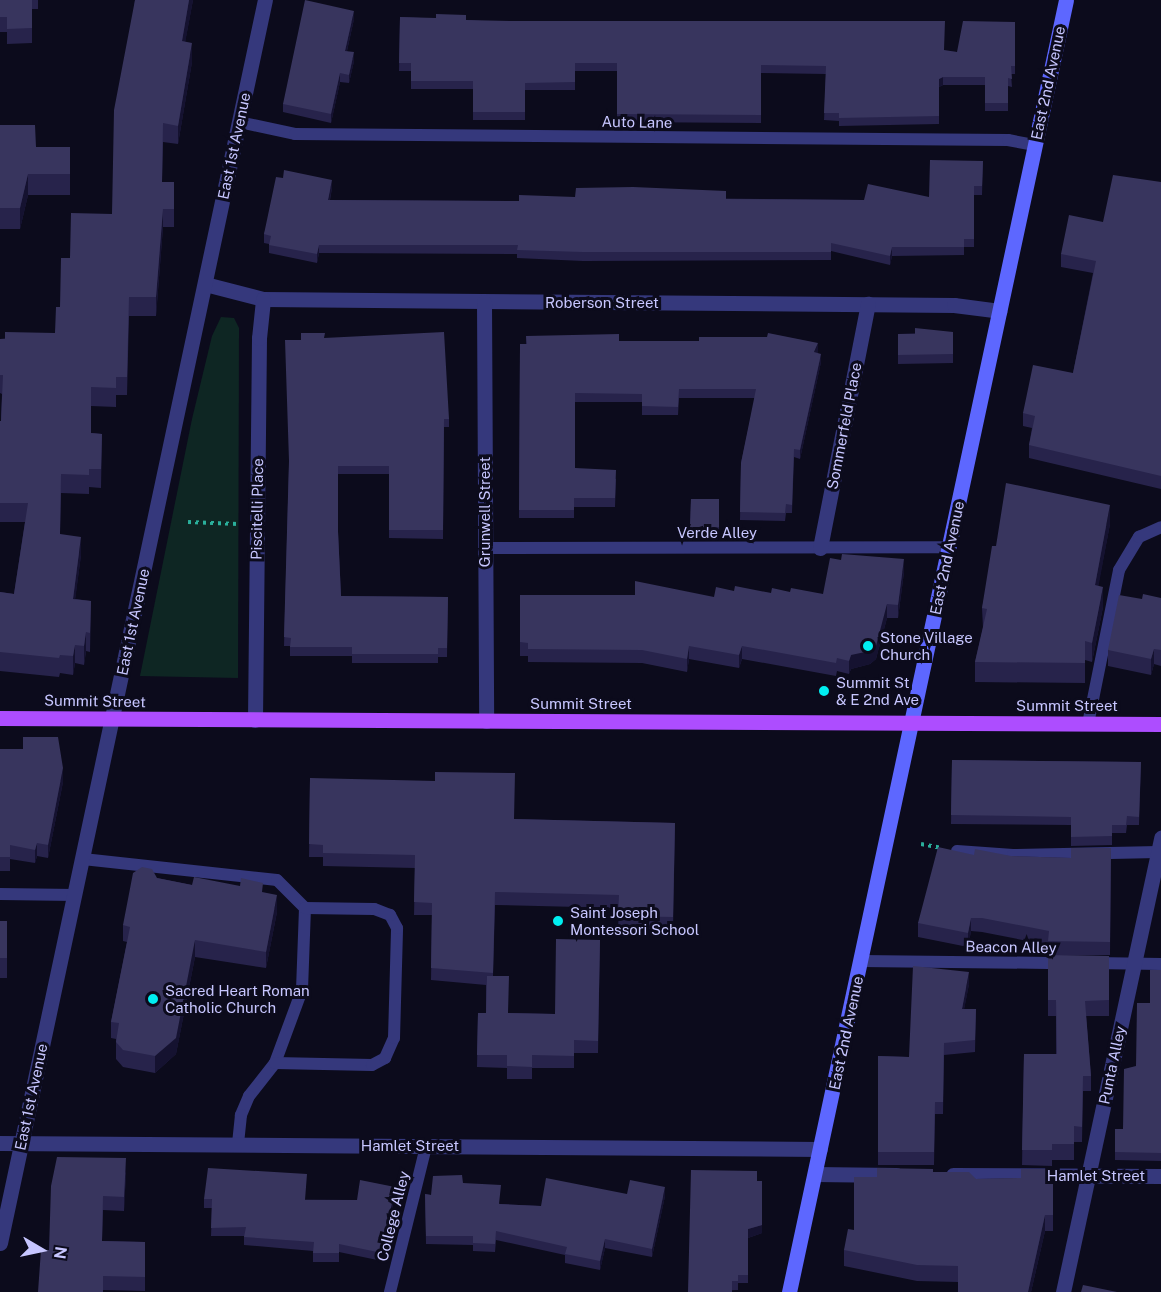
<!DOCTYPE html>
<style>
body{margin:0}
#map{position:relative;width:1161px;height:1292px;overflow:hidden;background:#0c0b1c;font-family:"Public Sans",sans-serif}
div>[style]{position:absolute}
.green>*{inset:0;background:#0e2623}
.path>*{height:4px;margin-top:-2px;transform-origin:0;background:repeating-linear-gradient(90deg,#2aaf9b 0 3px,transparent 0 7.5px)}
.lane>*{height:12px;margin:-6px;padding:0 6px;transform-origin:6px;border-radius:6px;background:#35387c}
.street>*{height:15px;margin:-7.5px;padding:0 7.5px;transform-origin:7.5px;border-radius:7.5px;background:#35387c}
.secondary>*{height:15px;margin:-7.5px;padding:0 7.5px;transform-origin:7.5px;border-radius:7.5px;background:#5d67ff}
.primary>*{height:15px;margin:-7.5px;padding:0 7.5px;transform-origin:7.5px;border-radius:7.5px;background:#ad4dff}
.wall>*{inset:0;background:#27234b}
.shaded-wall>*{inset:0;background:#151230}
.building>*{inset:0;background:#38355e}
.dots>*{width:16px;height:16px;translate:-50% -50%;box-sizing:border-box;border:3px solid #0c0b1c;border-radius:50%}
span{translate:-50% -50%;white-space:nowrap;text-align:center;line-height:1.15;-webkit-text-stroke:6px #0c0b1c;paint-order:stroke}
.street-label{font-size:15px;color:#c7c6ff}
.poi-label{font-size:15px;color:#c7c6ff}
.left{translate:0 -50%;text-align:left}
.north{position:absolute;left:12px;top:1220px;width:60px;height:60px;-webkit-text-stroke:4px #0c0b1c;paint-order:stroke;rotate:99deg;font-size:16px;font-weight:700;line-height:24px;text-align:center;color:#c7c6ff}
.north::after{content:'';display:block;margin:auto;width:21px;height:27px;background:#c7c6ff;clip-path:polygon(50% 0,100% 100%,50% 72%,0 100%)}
</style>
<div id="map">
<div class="green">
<i style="clip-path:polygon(221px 317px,234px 318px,239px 328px,238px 678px,140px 676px,192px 419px,212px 336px)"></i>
</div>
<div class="path">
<i style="left:188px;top:522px;width:50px;rotate:2.3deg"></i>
<i style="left:921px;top:844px;width:20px;rotate:11deg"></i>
</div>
<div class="lane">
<i style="left:239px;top:122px;width:57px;rotate:12.1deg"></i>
<i style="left:295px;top:134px;width:713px;rotate:0.48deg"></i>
<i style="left:1008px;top:140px;width:26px;rotate:11deg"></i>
<i style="left:485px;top:548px;width:464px;rotate:-0.1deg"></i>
<i style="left:1088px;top:724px;width:157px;rotate:-78.6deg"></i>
<i style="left:1119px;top:570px;width:39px;rotate:-59deg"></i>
<i style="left:1139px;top:537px;width:24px;rotate:-24deg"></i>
<i style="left:957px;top:851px;width:56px;rotate:4.1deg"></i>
<i style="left:1013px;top:855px;width:145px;rotate:-1.2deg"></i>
<i style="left:83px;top:859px;width:195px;rotate:6.2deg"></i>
<i style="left:277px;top:880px;width:40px;rotate:45deg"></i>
<i style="left:305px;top:908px;width:82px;rotate:92.1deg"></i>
<i style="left:302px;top:990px;width:78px;rotate:110.3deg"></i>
<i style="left:275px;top:1063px;width:42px;rotate:128.2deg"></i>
<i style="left:249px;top:1096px;width:21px;rotate:113deg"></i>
<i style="left:241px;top:1115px;width:30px;rotate:96deg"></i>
<i style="left:0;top:894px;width:75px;rotate:0.8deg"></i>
<i style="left:861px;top:961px;width:203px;rotate:0.6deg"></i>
<i style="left:1094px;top:963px;width:67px;rotate:0.9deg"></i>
<i style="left:275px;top:1063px;width:97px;rotate:1.2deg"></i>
<i style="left:372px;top:1065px;width:15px;rotate:-28deg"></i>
<i style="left:385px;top:1058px;width:22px;rotate:-66deg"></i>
<i style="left:394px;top:1038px;width:110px;rotate:-88.4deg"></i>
<i style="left:397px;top:928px;width:15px;rotate:-118deg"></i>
<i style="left:390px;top:915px;width:17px;rotate:-159deg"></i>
<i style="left:374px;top:909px;width:69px;rotate:-179.2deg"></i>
<i style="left:390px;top:1292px;width:149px;rotate:-76.1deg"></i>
</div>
<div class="street">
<i style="left:205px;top:284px;width:60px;rotate:14.5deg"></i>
<i style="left:263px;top:299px;width:691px;rotate:0.5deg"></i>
<i style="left:954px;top:305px;width:46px;rotate:7.4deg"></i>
<i style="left:484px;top:302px;width:419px;rotate:89.7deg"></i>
<i style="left:820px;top:548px;width:249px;rotate:-78.9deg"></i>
<i style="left:255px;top:720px;width:382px;rotate:-89.4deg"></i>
<i style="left:259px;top:338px;width:39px;rotate:-84deg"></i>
<i style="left:0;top:1143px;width:820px;rotate:0.42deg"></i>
<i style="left:815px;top:1174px;width:81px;rotate:0.7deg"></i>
<i style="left:953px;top:1175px;width:208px;rotate:0.3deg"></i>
<i style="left:0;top:1243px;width:1271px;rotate:-77.97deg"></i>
<i style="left:1063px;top:1292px;width:465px;rotate:-77.8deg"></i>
</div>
<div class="secondary">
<i style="left:789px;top:1292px;width:1321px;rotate:-77.9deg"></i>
</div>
<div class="primary">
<i style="left:0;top:718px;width:1161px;rotate:0.3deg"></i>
</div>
<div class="wall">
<i style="clip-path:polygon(0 0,38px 0,38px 9px,32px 9px,32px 43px,7px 44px,7px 32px,0 32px)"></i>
<i style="clip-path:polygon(135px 0,193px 0,185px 42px,192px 62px,178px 144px,163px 142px,162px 182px,174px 182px,174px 227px,163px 227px,156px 316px,129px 316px,127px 395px,116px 395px,116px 407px,91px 406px,91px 433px,102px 434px,101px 488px,89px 487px,89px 494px,61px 493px,60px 534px,81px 555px,75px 599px,91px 601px,90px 652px,86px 651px,84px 665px,75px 663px,73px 675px,60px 673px,59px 677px,0 671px,0 592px,14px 594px,25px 522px,0 522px,0 421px,1px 421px,2px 394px,0 393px,0 339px,55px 333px,70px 258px,112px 214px)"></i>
<i style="clip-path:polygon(400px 17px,466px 20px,957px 52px,1015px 22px,1015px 74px,1011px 74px,1012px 87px,1008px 86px,1008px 111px,985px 111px,985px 85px,943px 85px,939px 87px,939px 124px,839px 126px,839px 121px,824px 120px,826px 74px,761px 73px,761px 123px,617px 122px,617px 71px,575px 71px,575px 90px,525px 90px,525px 120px,473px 120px,473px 89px,411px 89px,411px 71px,399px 71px)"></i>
<i style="clip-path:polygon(354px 19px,347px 51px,354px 61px,349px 83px,340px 82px,331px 123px,283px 112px,283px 104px)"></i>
<i style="clip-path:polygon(0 125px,36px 147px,70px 147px,70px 195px,28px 195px,20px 229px,0 229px)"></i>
<i style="clip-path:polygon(983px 161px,982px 195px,974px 195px,974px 247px,964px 247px,964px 255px,892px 256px,890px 265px,831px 251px,831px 260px,583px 261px,517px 258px,517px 254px,319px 253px,317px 263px,269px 253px,269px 244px,264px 243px,264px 234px,283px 178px,332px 188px,330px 200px,519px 201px,575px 197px,864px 200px,929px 197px)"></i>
<i style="clip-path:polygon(1161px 182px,1161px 489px,1029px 458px,1029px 445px,1032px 428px,1023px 426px,1023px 413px,1073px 373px,1093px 273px,1061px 267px,1061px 254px,1103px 222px)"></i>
<i style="clip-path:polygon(953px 332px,953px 363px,898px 364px,898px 334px)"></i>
<i style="clip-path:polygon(526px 336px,818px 352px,817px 353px,821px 362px,800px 459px,794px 457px,792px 513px,786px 513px,785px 521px,740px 520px,741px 463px,755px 398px,679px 398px,678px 415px,642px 415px,642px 402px,575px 402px,575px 468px,616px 479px,615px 507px,574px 507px,574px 518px,519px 518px,520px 344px,526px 344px)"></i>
<i style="clip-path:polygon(325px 338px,449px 419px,449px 427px,444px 427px,443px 539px,389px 538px,389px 474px,338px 474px,338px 532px,341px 596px,448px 597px,447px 657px,438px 657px,438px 663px,352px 663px,352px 656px,290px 656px,290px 646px,284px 646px,289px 466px,301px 340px)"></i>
<i style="clip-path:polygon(691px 499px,719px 499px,719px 531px,690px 531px)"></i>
<i style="clip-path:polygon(1110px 524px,1098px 586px,1103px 607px,1092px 662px,1085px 660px,1085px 683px,975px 682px,975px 662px,983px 628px,982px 608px,996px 546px)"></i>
<i style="clip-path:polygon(904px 572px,898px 618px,887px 618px,876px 659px,870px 664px,851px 669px,849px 674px,837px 671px,836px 676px,742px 659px,739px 668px,689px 659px,687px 672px,642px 663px,528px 662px,528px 656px,520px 656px,520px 595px,714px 597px,734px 591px,771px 593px,790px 592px,823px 594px)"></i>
<i style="clip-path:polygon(1161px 598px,1161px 666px,1154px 664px,1151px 675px,1108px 666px,1108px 650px,1142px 599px)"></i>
<i style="clip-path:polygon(0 749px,63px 782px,48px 858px,37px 856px,35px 863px,10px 859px,10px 871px,0 871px)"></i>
<i style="clip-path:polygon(952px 760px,1141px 762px,1139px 825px,1127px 825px,1126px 833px,1112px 833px,1112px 845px,1071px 846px,1071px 825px,951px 824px)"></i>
<i style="clip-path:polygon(310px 778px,514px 819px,675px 823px,673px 930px,618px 929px,619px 908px,495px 905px,493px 976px,508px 1013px,555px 1014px,600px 940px,598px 1053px,574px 1053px,574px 1068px,532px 1068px,532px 1079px,507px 1079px,507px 1068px,477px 1067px,478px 1013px,486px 1013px,486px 985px,431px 980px,432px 915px,414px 915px,415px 868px,323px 866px,323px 857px,309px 857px)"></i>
<i style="clip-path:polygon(1111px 848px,1110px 955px,1048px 955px,1048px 945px,982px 932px,971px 931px,968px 947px,918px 937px,918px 923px,974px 855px,1071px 858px)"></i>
<i style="clip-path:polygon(157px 878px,192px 885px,263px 893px,277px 912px,266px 968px,195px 957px,176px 1054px,155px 1073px,123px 1067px,116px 1059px,116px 1039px,111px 1038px,111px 1022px,127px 942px,123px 941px,123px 925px)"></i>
<i style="clip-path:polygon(0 921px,7px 921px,7px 978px,0 978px)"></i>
<i style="clip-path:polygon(1048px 955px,1109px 956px,1109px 1016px,1086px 1016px,1091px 1076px,1091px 1091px,1083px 1091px,1082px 1142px,1074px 1142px,1074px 1160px,1052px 1160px,1052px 1166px,1022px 1165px,1024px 1054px,1056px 1054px,1056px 1016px,1048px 1016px)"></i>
<i style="clip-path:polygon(1161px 970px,1161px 1161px,1115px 1160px,1115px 1129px,1123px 1129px,1150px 1003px)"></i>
<i style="clip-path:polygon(969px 984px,964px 1009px,976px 1009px,975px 1052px,944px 1055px,943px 1114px,935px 1114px,934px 1165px,878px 1165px,878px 1056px,909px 1057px)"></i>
<i style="clip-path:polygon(1053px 1169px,1053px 1231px,1045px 1231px,1031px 1292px,958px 1292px,958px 1282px,917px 1281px,844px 1266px,844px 1250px,854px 1230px,877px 1177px,933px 1172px,976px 1179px,1021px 1178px)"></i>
<i style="clip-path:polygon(126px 1172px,124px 1211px,103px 1210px,102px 1241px,145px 1242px,145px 1291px,103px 1290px,49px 1250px)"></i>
<i style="clip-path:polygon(757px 1181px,762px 1181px,762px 1233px,748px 1238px,748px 1283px,738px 1283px,738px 1290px,688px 1292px)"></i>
<i style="clip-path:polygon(463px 1183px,500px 1204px,541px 1206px,627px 1194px,665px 1196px,652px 1257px,605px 1248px,600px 1270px,565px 1263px,565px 1255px,496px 1240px,495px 1252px,473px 1251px,473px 1245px,426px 1244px,425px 1194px,431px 1195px)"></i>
<i style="clip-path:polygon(395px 1196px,382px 1261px,339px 1252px,339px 1262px,313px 1262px,313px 1251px,244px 1245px,244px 1236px,211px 1236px,212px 1208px,204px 1208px,204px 1199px,357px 1200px)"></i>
</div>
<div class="shaded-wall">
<i style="clip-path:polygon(189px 0,193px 0,182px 60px,182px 41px)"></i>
<i style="clip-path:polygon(354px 11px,354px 19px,345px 59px,345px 51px)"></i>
<i style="clip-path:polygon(192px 43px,192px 62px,178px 144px,178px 126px)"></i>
<i style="clip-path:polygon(354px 52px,354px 61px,349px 83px,349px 75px)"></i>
<i style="clip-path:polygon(340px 73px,340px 82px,331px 123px,331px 114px)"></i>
<i style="clip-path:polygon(943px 77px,943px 85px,939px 87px,939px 124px,939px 79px)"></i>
<i style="clip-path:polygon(28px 174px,28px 195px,20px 229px,20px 208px)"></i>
<i style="clip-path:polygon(332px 180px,332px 188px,328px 208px,328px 200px)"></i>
<i style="clip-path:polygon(163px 209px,163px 227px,156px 316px,156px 297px)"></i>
<i style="clip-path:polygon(319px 245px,319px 253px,317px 263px,317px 254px)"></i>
<i style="clip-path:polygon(892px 247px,892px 256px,890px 265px,890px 256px)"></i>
<i style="clip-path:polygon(818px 343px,818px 352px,814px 361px,814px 352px)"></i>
<i style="clip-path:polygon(821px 354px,821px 362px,800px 459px,800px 450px)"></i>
<i style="clip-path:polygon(1110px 505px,1110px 524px,1095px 605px,1095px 585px)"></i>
<i style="clip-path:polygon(81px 537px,81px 555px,73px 617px,73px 599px)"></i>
<i style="clip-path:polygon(904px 559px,904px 572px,898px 618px,898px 605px)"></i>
<i style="clip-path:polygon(1103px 587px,1103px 607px,1092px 662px,1092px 643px)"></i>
<i style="clip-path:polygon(887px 604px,887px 618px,876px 659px,870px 664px,851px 669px,849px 674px,849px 661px,851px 655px)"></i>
<i style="clip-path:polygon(86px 632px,86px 651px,84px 665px,84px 646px)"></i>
<i style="clip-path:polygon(75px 645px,75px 663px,73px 675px,73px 656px)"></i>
<i style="clip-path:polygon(689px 646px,689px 659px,687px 672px,687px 659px)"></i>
<i style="clip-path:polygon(742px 646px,742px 659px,739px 668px,739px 655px)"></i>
<i style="clip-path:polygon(1154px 649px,1154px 664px,1151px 675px,1151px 659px)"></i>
<i style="clip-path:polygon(63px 768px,63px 782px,48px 858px,48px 845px)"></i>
<i style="clip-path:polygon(37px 843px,37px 856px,35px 863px,35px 850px)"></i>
<i style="clip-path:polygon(277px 895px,277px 912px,266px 968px,266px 952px)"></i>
<i style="clip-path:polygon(971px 918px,971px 931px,968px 947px,968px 933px)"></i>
<i style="clip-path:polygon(195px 940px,195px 957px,176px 1054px,155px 1073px,155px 1056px)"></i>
<i style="clip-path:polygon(969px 972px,969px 984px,962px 1021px,962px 1009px)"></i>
<i style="clip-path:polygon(126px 1158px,126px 1172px,124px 1211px,124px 1197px)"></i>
<i style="clip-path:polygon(395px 1187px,395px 1196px,382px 1261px,382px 1253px)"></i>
<i style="clip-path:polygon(665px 1187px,665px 1196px,652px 1257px,652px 1249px)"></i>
<i style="clip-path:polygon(1045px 1215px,1045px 1231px,1031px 1292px,1028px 1292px)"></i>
<i style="clip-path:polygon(762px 1225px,762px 1233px,748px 1238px,748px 1283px,748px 1229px)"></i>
<i style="clip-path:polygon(605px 1239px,605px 1248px,600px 1270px,600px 1261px)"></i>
</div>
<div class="building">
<i style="clip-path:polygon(0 0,32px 0,32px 28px,7px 29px,7px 17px,0 17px)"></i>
<i style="clip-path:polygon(135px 0,189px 0,182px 41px,192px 43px,178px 126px,163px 123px,162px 182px,174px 182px,174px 209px,163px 209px,156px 297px,129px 297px,127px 377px,116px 377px,116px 388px,91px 387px,91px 433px,102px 434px,101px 469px,89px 469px,89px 475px,61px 474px,60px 534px,81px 537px,73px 599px,91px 601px,90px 633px,86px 632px,84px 646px,75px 645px,73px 656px,60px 655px,59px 658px,0 652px,0 592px,14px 594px,28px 503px,0 503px,0 421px,1px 421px,3px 375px,0 375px,0 339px,5px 339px,5px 332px,55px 333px,56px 307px,60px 307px,61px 258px,70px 258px,71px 213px,112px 214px,114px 110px)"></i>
<i style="clip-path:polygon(305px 0,354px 11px,345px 51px,354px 52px,349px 75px,340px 73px,331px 114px,283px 104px)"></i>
<i style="clip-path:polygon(436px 14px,466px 15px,466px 20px,512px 21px,945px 21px,944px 50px,957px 52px,963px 21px,1015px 22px,1015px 66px,1011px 66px,1012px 79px,1008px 78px,1008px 103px,985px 103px,985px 77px,943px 77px,939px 79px,939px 116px,839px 118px,839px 113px,824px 113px,826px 66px,761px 65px,761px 115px,617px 114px,617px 63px,575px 63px,575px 82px,525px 83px,525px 112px,473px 112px,473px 81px,411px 81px,411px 63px,399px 63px,400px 17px,436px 18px)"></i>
<i style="clip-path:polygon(0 125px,35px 125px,36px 147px,70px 147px,70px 174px,28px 174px,20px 208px,0 208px)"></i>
<i style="clip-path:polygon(930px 160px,983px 161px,982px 186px,974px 186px,974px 239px,964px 239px,964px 247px,892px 247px,890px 256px,831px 243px,831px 252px,583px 252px,517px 250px,518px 245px,319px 245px,317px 254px,269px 245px,271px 236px,264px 234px,276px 177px,283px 178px,284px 170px,332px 180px,328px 200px,519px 201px,519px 195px,575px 197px,576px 188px,633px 187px,726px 191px,726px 199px,864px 200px,868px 184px,929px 197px)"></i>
<i style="clip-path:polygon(1113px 175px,1161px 182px,1161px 476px,1029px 445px,1035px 416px,1023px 413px,1033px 365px,1073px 373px,1096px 261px,1061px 254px,1069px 215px,1103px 222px)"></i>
<i style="clip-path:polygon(915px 328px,953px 332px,953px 354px,898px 355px,898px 334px,915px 334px)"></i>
<i style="clip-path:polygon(444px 332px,449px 419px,444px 419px,443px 530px,389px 530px,389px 466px,338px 466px,338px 531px,341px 596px,448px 597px,447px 648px,438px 648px,438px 654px,352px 654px,352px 647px,290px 647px,291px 638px,284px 637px,289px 461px,285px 340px,301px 340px,301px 333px,325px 333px,324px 338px)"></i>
<i style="clip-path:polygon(768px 333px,818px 343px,814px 352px,821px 354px,800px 450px,794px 449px,792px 505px,786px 504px,785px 513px,740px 512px,741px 463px,756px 389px,679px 389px,678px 407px,642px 406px,642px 394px,575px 393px,575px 468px,616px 470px,615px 498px,574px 498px,574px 510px,519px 510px,520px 344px,527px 344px,526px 336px,619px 334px,619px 341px,699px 341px,699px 337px,767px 337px)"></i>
<i style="clip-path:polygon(1006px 483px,1110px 505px,1095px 585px,1103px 587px,1092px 643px,1085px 641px,1085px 663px,975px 662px,987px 609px,982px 608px,992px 546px,996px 546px)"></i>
<i style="clip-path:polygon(691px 499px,719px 499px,719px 527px,690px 527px)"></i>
<i style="clip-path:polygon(842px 554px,904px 559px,898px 605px,887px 604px,876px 646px,870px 651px,851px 655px,849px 661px,837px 658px,836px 663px,742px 646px,739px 655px,689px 646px,687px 659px,642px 650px,528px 649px,528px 643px,520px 642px,520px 595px,635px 595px,635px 581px,714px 597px,716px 587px,734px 591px,735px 586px,771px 593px,772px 588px,790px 592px,791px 588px,823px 594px,830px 558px,841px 560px)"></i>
<i style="clip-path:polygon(1143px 594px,1161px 598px,1161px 650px,1154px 649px,1151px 659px,1108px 650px,1119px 595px,1142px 599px)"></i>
<i style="clip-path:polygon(23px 737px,58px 737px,63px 768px,48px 845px,37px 843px,35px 850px,10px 845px,10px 857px,0 857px,0 749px,23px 749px)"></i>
<i style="clip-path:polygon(952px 760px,1141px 762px,1139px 817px,1127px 816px,1126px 825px,1112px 825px,1112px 836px,1071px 837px,1071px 817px,951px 815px)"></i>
<i style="clip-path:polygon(435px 772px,515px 773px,514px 819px,675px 823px,673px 917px,618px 916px,619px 895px,495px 892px,493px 973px,431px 968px,432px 903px,414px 902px,415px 855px,323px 853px,323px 845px,309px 844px,310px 778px,435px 781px)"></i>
<i style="clip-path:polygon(938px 847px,974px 855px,975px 849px,1011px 856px,1071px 858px,1071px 848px,1111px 848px,1110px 942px,1048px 941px,1049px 931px,982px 918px,971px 918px,968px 933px,918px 923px)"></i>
<i style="clip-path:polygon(142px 867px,152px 869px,157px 878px,192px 885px,194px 877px,240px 886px,241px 878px,263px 883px,262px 892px,277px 895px,266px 952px,195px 940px,176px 1038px,155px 1056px,123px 1050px,116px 1042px,119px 1023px,111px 1022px,130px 927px,123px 925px,133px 873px)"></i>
<i style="clip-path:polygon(0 921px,7px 921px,7px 958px,0 958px)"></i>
<i style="clip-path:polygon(556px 939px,600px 940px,598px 1041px,574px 1040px,574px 1056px,532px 1055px,532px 1067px,507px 1066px,507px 1055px,477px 1055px,478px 1013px,486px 1013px,487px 976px,509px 976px,508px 1013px,555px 1014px)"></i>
<i style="clip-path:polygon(1048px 955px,1109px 956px,1109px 1000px,1085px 1001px,1091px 1076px,1083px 1076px,1082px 1127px,1074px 1126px,1074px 1144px,1052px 1144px,1052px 1150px,1022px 1150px,1024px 1054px,1057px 1054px,1056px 1000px,1048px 1000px)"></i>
<i style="clip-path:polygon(913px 966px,969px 972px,962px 1009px,976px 1009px,975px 1040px,944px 1043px,943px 1102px,935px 1102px,934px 1152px,878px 1152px,878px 1056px,909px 1057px)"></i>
<i style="clip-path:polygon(1150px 970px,1161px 970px,1161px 1153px,1115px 1152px,1115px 1129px,1123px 1129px,1124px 1069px,1136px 1066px,1137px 1003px,1150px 1003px)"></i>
<i style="clip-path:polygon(57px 1157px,126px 1158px,124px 1197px,103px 1196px,102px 1241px,145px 1242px,145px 1277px,103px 1276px,103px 1292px,38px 1292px,41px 1250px,49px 1250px,51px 1186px)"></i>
<i style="clip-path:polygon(208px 1168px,307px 1174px,305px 1200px,357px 1200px,360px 1180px,395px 1187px,382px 1253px,339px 1244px,339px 1253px,313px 1253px,314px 1242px,244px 1237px,246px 1227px,211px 1228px,212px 1199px,204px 1199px)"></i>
<i style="clip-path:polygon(877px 1168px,933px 1169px,933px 1172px,969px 1172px,976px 1179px,1021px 1178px,1021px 1169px,1053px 1169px,1053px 1215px,1045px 1215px,1028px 1292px,958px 1292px,958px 1266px,917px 1265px,844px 1250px,848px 1229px,854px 1230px,854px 1177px,877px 1177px)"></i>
<i style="clip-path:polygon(691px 1170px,757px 1171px,757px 1181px,762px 1181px,762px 1225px,748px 1229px,748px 1275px,738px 1275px,738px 1281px,732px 1281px,732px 1292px,688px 1292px)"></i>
<i style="clip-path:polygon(462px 1175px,463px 1183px,501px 1185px,499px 1204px,541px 1206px,546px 1178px,627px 1194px,630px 1180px,665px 1187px,652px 1249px,605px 1239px,600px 1261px,565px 1254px,567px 1247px,496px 1231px,495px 1244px,473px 1243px,473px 1236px,426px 1236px,425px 1194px,431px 1195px,433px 1176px)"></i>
<i style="clip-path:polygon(1083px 1285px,1117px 1292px,1081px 1292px)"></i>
</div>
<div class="dots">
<i style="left:868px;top:646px;background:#00eef1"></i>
<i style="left:824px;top:691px;background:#00eef1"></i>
<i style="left:558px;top:921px;background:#00eef1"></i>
<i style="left:153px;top:999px;background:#00eef1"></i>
</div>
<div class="street-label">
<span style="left:1048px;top:83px;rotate:-78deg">East 2nd Avenue</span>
<span style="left:637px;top:122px;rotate:1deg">Auto Lane</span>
<span style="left:234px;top:146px;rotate:-78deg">East 1st Avenue</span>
<span style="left:602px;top:303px">Roberson Street</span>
<span style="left:844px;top:426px;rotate:-79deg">Sommerfeld Place</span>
<span style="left:257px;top:509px;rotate:-89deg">Piscitelli Place</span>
<span style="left:485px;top:512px;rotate:-90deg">Grunwell Street</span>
<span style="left:717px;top:533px">Verde Alley</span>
<span style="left:947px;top:558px;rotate:-78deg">East 2nd Avenue</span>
<span style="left:133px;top:622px;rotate:-78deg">East 1st Avenue</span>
<span style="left:95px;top:701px;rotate:1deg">Summit Street</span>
<span style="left:581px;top:704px">Summit Street</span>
<span style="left:1067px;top:706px">Summit Street</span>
<span style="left:1011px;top:947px;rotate:1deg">Beacon Alley</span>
<span style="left:846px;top:1033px;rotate:-78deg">East 2nd Avenue</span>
<span style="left:1112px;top:1065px;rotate:-78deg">Punta Alley</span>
<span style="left:31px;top:1097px;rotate:-78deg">East 1st Avenue</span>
<span style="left:410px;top:1146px">Hamlet Street</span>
<span style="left:1096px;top:1176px">Hamlet Street</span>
<span style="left:393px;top:1216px;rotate:-76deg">College Alley</span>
</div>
<div class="poi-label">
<span class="left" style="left:880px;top:646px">Stone Village<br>Church</span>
<span class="left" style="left:836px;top:691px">Summit St<br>&amp; E 2nd Ave</span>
<span class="left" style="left:570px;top:921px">Saint Joseph<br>Montessori School</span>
<span class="left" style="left:165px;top:999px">Sacred Heart Roman<br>Catholic Church</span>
</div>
<div class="north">N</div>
</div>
